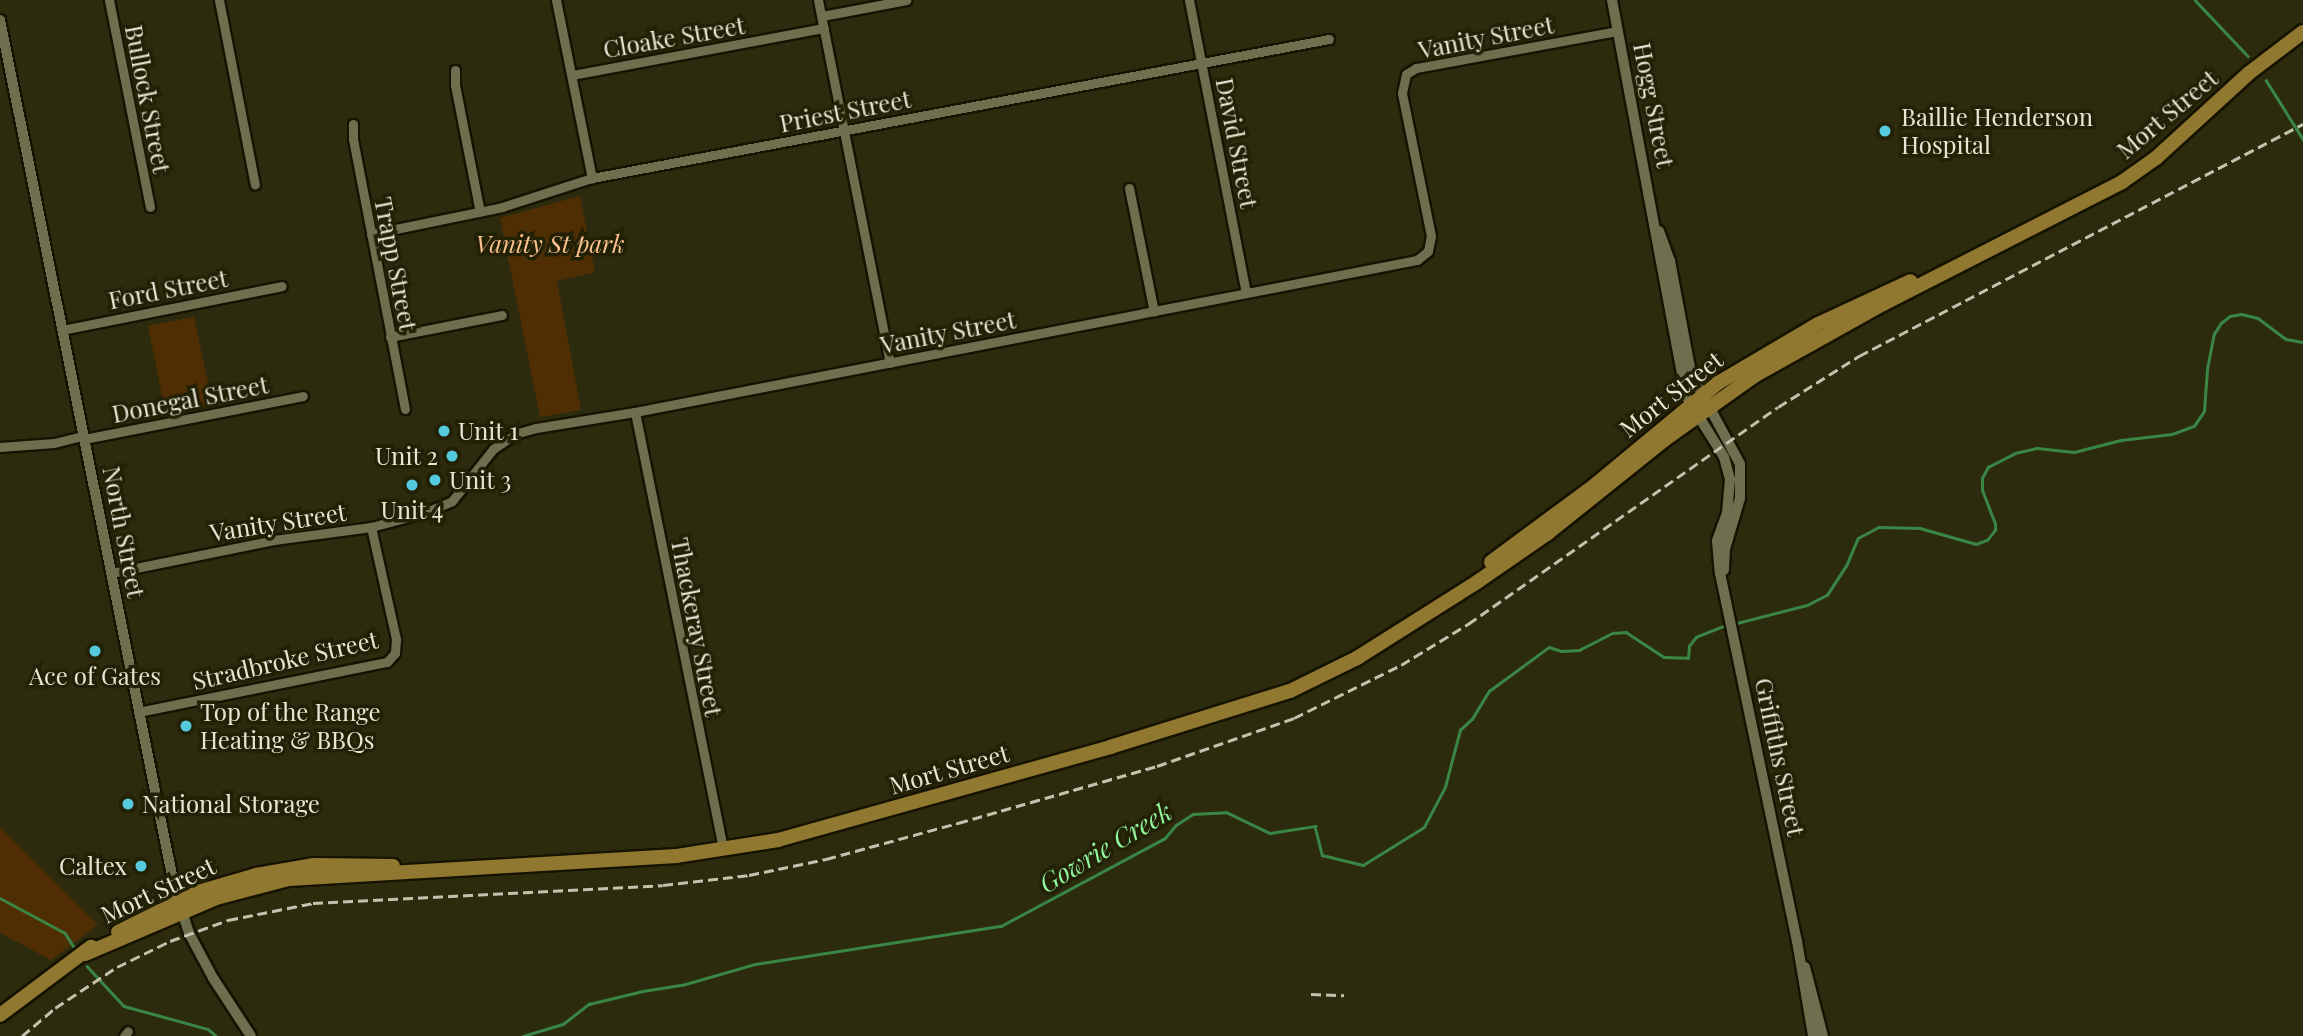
<!DOCTYPE html>
<style>
body{margin:0}
#map{position:relative;width:2303px;height:1036px;overflow:hidden;background:#2d2b0e;font-family:"Playfair Display",serif}
div>[style]{position:absolute}
.green>*{inset:0;background:#502e04}
.stream>*{height:2.5px;margin:-1.25px;padding:0 1.25px;transform-origin:1.25px;border-radius:1.25px;background:#398646}
.roads{filter:drop-shadow(2px 0 #161300) drop-shadow(-2px 0 #161300) drop-shadow(0 2px #161300) drop-shadow(0 -2px #161300)}
.minor>*{height:9px;margin:-4.5px;padding:0 4.5px;transform-origin:4.5px;border-radius:4.5px;background:#6f6e4f}
.tertiary>*{height:10px;margin:-5px;padding:0 5px;transform-origin:5px;border-radius:5px;background:#6f6e4f}
.primary>*{height:14px;margin:-7px;padding:0 7px;transform-origin:7px;border-radius:7px;background:#917831}
.rail>*{height:2.5px;margin-top:-1.25px;transform-origin:0;background:repeating-linear-gradient(90deg,#c2c2ae 0 10px,transparent 0 15px)}
.dots>*{width:19px;height:19px;translate:-50% -50%;box-sizing:border-box;border:4px solid #232105;border-radius:50%}
span{translate:-50% -50%;white-space:nowrap;text-align:center;line-height:1.15;-webkit-text-stroke:7px #232105;paint-order:stroke}
.street-label{font-size:24px;color:#e6e6d5}
.poi-label{font-size:24px;color:#e6e6d5}
.left{translate:0 -50%;text-align:left}
.right{translate:-100% -50%;text-align:right}
.park-label{font-size:24px;color:#f8c18d;font-style:italic}
.water-label{font-size:26px;color:#90f59c;font-style:italic}
</style>
<div id="map">
<div class="green">
<i style="clip-path:polygon(580px 196px,595px 272px,557px 281px,581px 410px,540px 417px,500px 218px)"></i>
<i style="clip-path:polygon(194px 317px,213px 406px,166px 415px,148px 326px)"></i>
<i style="clip-path:polygon(0 827px,98px 925px,51px 960px,0 933px)"></i>
</div>
<div class="stream">
<i style="left:2195px;top:0;width:77px;rotate:46.6deg"></i>
<i style="left:2266px;top:80px;width:70px;rotate:57.9deg"></i>
<i style="left:1733px;top:624px;width:76px;rotate:-14.4deg"></i>
<i style="left:1807px;top:605px;width:22px;rotate:-27deg"></i>
<i style="left:1827px;top:595px;width:35px;rotate:-57deg"></i>
<i style="left:1846px;top:566px;width:30px;rotate:-67deg"></i>
<i style="left:1858px;top:538px;width:24px;rotate:-28deg"></i>
<i style="left:1879px;top:527px;width:41px;rotate:1.4deg"></i>
<i style="left:1920px;top:528px;width:58px;rotate:15.9deg"></i>
<i style="left:1976px;top:544px;width:12px;rotate:-20deg"></i>
<i style="left:1987px;top:540px;width:13px;rotate:-51deg"></i>
<i style="left:1995px;top:530px;width:6px;rotate:-90deg"></i>
<i style="left:1995px;top:524px;width:36px;rotate:-111deg"></i>
<i style="left:1982px;top:490px;width:12px;rotate:-90deg"></i>
<i style="left:1982px;top:478px;width:13px;rotate:-61deg"></i>
<i style="left:1988px;top:467px;width:30px;rotate:-27deg"></i>
<i style="left:2015px;top:453px;width:23px;rotate:-13deg"></i>
<i style="left:2037px;top:448px;width:37px;rotate:6deg"></i>
<i style="left:2074px;top:452px;width:49px;rotate:-14.3deg"></i>
<i style="left:2121px;top:440px;width:51px;rotate:-6.7deg"></i>
<i style="left:2172px;top:434px;width:23px;rotate:-20deg"></i>
<i style="left:2194px;top:426px;width:18px;rotate:-56deg"></i>
<i style="left:2204px;top:411px;width:42px;rotate:-85.9deg"></i>
<i style="left:2207px;top:369px;width:36px;rotate:-79deg"></i>
<i style="left:2214px;top:334px;width:13px;rotate:-58deg"></i>
<i style="left:2221px;top:323px;width:11px;rotate:-38deg"></i>
<i style="left:2230px;top:316px;width:11px;rotate:-10deg"></i>
<i style="left:2241px;top:314px;width:17px;rotate:13deg"></i>
<i style="left:2258px;top:318px;width:35px;rotate:37deg"></i>
<i style="left:2286px;top:339px;width:17px;rotate:10deg"></i>
<i style="left:0;top:898px;width:74px;rotate:28.3deg"></i>
<i style="left:65px;top:933px;width:17px;rotate:57deg"></i>
<i style="left:87px;top:966px;width:54px;rotate:47.2deg"></i>
<i style="left:124px;top:1006px;width:87px;rotate:15.3deg"></i>
<i style="left:208px;top:1029px;width:11px;rotate:41deg"></i>
<i style="left:523px;top:1036px;width:42px;rotate:-16.7deg"></i>
<i style="left:563px;top:1024px;width:33px;rotate:-38deg"></i>
<i style="left:589px;top:1004px;width:56px;rotate:-13.5deg"></i>
<i style="left:643px;top:991px;width:39px;rotate:-9deg"></i>
<i style="left:682px;top:985px;width:76px;rotate:-16deg"></i>
<i style="left:755px;top:964px;width:249px;rotate:-8.8deg"></i>
<i style="left:1001px;top:926px;width:186px;rotate:-28.2deg"></i>
<i style="left:1165px;top:838px;width:17px;rotate:-50deg"></i>
<i style="left:1176px;top:825px;width:20px;rotate:-33deg"></i>
<i style="left:1193px;top:814px;width:33px;rotate:-3deg"></i>
<i style="left:1226px;top:812px;width:49px;rotate:25.5deg"></i>
<i style="left:1270px;top:833px;width:46px;rotate:-8.8deg"></i>
<i style="left:1315px;top:826px;width:30px;rotate:76deg"></i>
<i style="left:1322px;top:855px;width:42px;rotate:13.7deg"></i>
<i style="left:1363px;top:865px;width:72px;rotate:-31.9deg"></i>
<i style="left:1424px;top:827px;width:45px;rotate:-62.3deg"></i>
<i style="left:1445px;top:787px;width:59px;rotate:-75.3deg"></i>
<i style="left:1460px;top:730px;width:16px;rotate:-43deg"></i>
<i style="left:1472px;top:719px;width:33px;rotate:-59deg"></i>
<i style="left:1489px;top:691px;width:74px;rotate:-36.3deg"></i>
<i style="left:1549px;top:647px;width:13px;rotate:18deg"></i>
<i style="left:1561px;top:651px;width:18px;rotate:-3deg"></i>
<i style="left:1579px;top:650px;width:38px;rotate:-27deg"></i>
<i style="left:1613px;top:633px;width:13px;rotate:-4deg"></i>
<i style="left:1626px;top:632px;width:45px;rotate:33.3deg"></i>
<i style="left:1664px;top:657px;width:24px;rotate:2deg"></i>
<i style="left:1688px;top:658px;width:12px;rotate:-85deg"></i>
<i style="left:1689px;top:646px;width:11px;rotate:-52deg"></i>
<i style="left:1696px;top:637px;width:32px;rotate:-22deg"></i>
</div>
<div class="roads">
<div class="minor">
<i style="left:109px;top:0;width:211px;rotate:78.8deg"></i>
<i style="left:219px;top:0;width:188px;rotate:79deg"></i>
<i style="left:556px;top:0;width:182px;rotate:78.6deg"></i>
<i style="left:818px;top:0;width:370px;rotate:78.8deg"></i>
<i style="left:1189px;top:0;width:298px;rotate:79deg"></i>
<i style="left:822px;top:16px;width:86px;rotate:-10.7deg"></i>
<i style="left:455px;top:70px;width:15px;rotate:90deg"></i>
<i style="left:455px;top:85px;width:129px;rotate:78.9deg"></i>
<i style="left:572px;top:75px;width:256px;rotate:-10.6deg"></i>
<i style="left:353px;top:124px;width:15px;rotate:90deg"></i>
<i style="left:353px;top:139px;width:275px;rotate:79.1deg"></i>
<i style="left:1129px;top:188px;width:126px;rotate:78.6deg"></i>
<i style="left:371px;top:234px;width:134px;rotate:-11.6deg"></i>
<i style="left:502px;top:207px;width:95px;rotate:-17.9deg"></i>
<i style="left:592px;top:178px;width:750px;rotate:-10.68deg"></i>
<i style="left:62px;top:330px;width:224px;rotate:-11.3deg"></i>
<i style="left:390px;top:337px;width:114px;rotate:-11.1deg"></i>
<i style="left:635px;top:412px;width:446px;rotate:78.6deg"></i>
<i style="left:84px;top:439px;width:223px;rotate:-11.1deg"></i>
<i style="left:0;top:447px;width:54px;rotate:-4.2deg"></i>
<i style="left:54px;top:443px;width:30px;rotate:-14deg"></i>
<i style="left:111px;top:573px;width:166px;rotate:-11.4deg"></i>
<i style="left:274px;top:540px;width:98px;rotate:-7.6deg"></i>
<i style="left:371px;top:527px;width:55px;rotate:-14.8deg"></i>
<i style="left:424px;top:513px;width:30px;rotate:-23deg"></i>
<i style="left:452px;top:501px;width:66px;rotate:-51.7deg"></i>
<i style="left:493px;top:449px;width:27px;rotate:-34deg"></i>
<i style="left:515px;top:434px;width:22px;rotate:-16deg"></i>
<i style="left:536px;top:428px;width:100px;rotate:-9.2deg"></i>
<i style="left:635px;top:412px;width:797px;rotate:-11deg"></i>
<i style="left:1417px;top:260px;width:14px;rotate:-39deg"></i>
<i style="left:1428px;top:251px;width:15px;rotate:-79deg"></i>
<i style="left:1431px;top:236px;width:146px;rotate:-101.5deg"></i>
<i style="left:1402px;top:93px;width:19px;rotate:-78deg"></i>
<i style="left:1406px;top:74px;width:12px;rotate:-31deg"></i>
<i style="left:1416px;top:68px;width:205px;rotate:-10.4deg"></i>
<i style="left:138px;top:712px;width:254px;rotate:-11.4deg"></i>
<i style="left:387px;top:662px;width:12px;rotate:-48deg"></i>
<i style="left:395px;top:653px;width:14px;rotate:-86deg"></i>
<i style="left:396px;top:639px;width:115px;rotate:-102.6deg"></i>
<i style="left:124px;top:1036px;width:6px;rotate:-51deg"></i>
</div>
<div class="tertiary">
<i style="left:1612px;top:0;width:403px;rotate:79.4deg"></i>
<i style="left:1686px;top:396px;width:72px;rotate:58.1deg"></i>
<i style="left:1724px;top:457px;width:23px;rotate:75deg"></i>
<i style="left:1730px;top:479px;width:34px;rotate:95deg"></i>
<i style="left:1727px;top:513px;width:30px;rotate:110deg"></i>
<i style="left:1717px;top:541px;width:32px;rotate:85deg"></i>
<i style="left:1720px;top:573px;width:376px;rotate:78.2deg"></i>
<i style="left:1797px;top:941px;width:96px;rotate:80.4deg"></i>
<i style="left:0;top:20px;width:887px;rotate:78.63deg"></i>
<i style="left:175px;top:890px;width:45px;rotate:72deg"></i>
<i style="left:189px;top:933px;width:51px;rotate:61.9deg"></i>
<i style="left:213px;top:978px;width:69px;rotate:56.8deg"></i>
<i style="left:1659px;top:231px;width:32px;rotate:70deg"></i>
<i style="left:1670px;top:261px;width:114px;rotate:79.4deg"></i>
<i style="left:1691px;top:373px;width:103px;rotate:61.7deg"></i>
<i style="left:1740px;top:464px;width:34px;rotate:90deg"></i>
<i style="left:1740px;top:498px;width:53px;rotate:106.4deg"></i>
<i style="left:1725px;top:549px;width:21px;rotate:93deg"></i>
<i style="left:1805px;top:967px;width:71px;rotate:75.4deg"></i>
</div>
<div class="primary">
<i style="left:1491px;top:562px;width:129px;rotate:-36.5deg"></i>
<i style="left:1595px;top:485px;width:160px;rotate:-39.7deg"></i>
<i style="left:1718px;top:383px;width:116px;rotate:-30.5deg"></i>
<i style="left:1818px;top:324px;width:102px;rotate:-24.8deg"></i>
<i style="left:118px;top:932px;width:89px;rotate:-26.6deg"></i>
<i style="left:198px;top:892px;width:60px;rotate:-16.3deg"></i>
<i style="left:256px;top:875px;width:59px;rotate:-9.8deg"></i>
<i style="left:314px;top:865px;width:79px;rotate:0.7deg"></i>
<i style="left:85px;top:954px;width:142px;rotate:-23.1deg"></i>
<i style="left:216px;top:898px;width:75px;rotate:-14.6deg"></i>
<i style="left:289px;top:879px;width:388px;rotate:-3.4deg"></i>
<i style="left:676px;top:856px;width:103px;rotate:-8.9deg"></i>
<i style="left:778px;top:840px;width:345px;rotate:-15.6deg"></i>
<i style="left:1110px;top:747px;width:189px;rotate:-17.3deg"></i>
<i style="left:1290px;top:691px;width:75px;rotate:-26.2deg"></i>
<i style="left:1357px;top:658px;width:142px;rotate:-32.3deg"></i>
<i style="left:1477px;top:582px;width:86px;rotate:-34.6deg"></i>
<i style="left:1548px;top:533px;width:149px;rotate:-38.7deg"></i>
<i style="left:1664px;top:440px;width:110px;rotate:-35.4deg"></i>
<i style="left:1754px;top:376px;width:148px;rotate:-29.2deg"></i>
<i style="left:1883px;top:304px;width:268px;rotate:-27deg"></i>
<i style="left:2122px;top:182px;width:42px;rotate:-35.2deg"></i>
<i style="left:2156px;top:158px;width:126px;rotate:-42.4deg"></i>
<i style="left:2249px;top:73px;width:68px;rotate:-37.2deg"></i>
<i style="left:0;top:1015px;width:114px;rotate:-36.8deg"></i>
</div>
</div>
<div class="rail">
<i style="left:1311px;top:994px;width:33px;rotate:2deg"></i>
<i style="left:22px;top:1036px;width:43px;rotate:-40.3deg"></i>
<i style="left:55px;top:1008px;width:74px;rotate:-33.5deg"></i>
<i style="left:117px;top:967px;width:59px;rotate:-26.1deg"></i>
<i style="left:170px;top:941px;width:62px;rotate:-19.9deg"></i>
<i style="left:228px;top:920px;width:87px;rotate:-11.3deg"></i>
<i style="left:313px;top:903px;width:350px;rotate:-2.9deg"></i>
<i style="left:663px;top:885px;width:87px;rotate:-6.6deg"></i>
<i style="left:749px;top:875px;width:79px;rotate:-11.7deg"></i>
<i style="left:826px;top:859px;width:137px;rotate:-15.3deg"></i>
<i style="left:958px;top:823px;width:207px;rotate:-16deg"></i>
<i style="left:1157px;top:766px;width:145px;rotate:-19.3deg"></i>
<i style="left:1294px;top:718px;width:119px;rotate:-26.4deg"></i>
<i style="left:1401px;top:665px;width:79px;rotate:-31.5deg"></i>
<i style="left:1468px;top:624px;width:378px;rotate:-35deg"></i>
<i style="left:1778px;top:407px;width:96px;rotate:-32.2deg"></i>
<i style="left:1859px;top:356px;width:501px;rotate:-27.59deg"></i>
</div>
<div class="dots">
<i style="left:1885px;top:131px;background:#54cadc"></i>
<i style="left:444px;top:431px;background:#54cadc"></i>
<i style="left:452px;top:456px;background:#54cadc"></i>
<i style="left:435px;top:480px;background:#54cadc"></i>
<i style="left:412px;top:485px;background:#54cadc"></i>
<i style="left:95px;top:651px;background:#54cadc"></i>
<i style="left:186px;top:726px;background:#54cadc"></i>
<i style="left:128px;top:804px;background:#54cadc"></i>
<i style="left:141px;top:866px;background:#54cadc"></i>
</div>
<div class="street-label">
<span style="left:674px;top:37px;rotate:-10deg">Cloake Street</span>
<span style="left:1486px;top:37px;rotate:-11deg">Vanity Street</span>
<span style="left:148px;top:99px;rotate:79deg">Bullock Street</span>
<span style="left:1654px;top:105px;rotate:79deg">Hogg Street</span>
<span style="left:845px;top:111px;rotate:-11deg">Priest Street</span>
<span style="left:2167px;top:114px;rotate:-40deg">Mort Street</span>
<span style="left:1237px;top:143px;rotate:79deg">David Street</span>
<span style="left:396px;top:264px;rotate:79deg">Trapp Street</span>
<span style="left:168px;top:289px;rotate:-11deg">Ford Street</span>
<span style="left:948px;top:332px;rotate:-11deg">Vanity Street</span>
<span style="left:1671px;top:394px;rotate:-38deg">Mort Street</span>
<span style="left:190px;top:399px;rotate:-11deg">Donegal Street</span>
<span style="left:278px;top:522px;rotate:-9deg">Vanity Street</span>
<span style="left:124px;top:532px;rotate:79deg">North Street</span>
<span style="left:697px;top:627px;rotate:79deg">Thackeray Street</span>
<span style="left:285px;top:660px;rotate:-13deg">Stradbroke Street</span>
<span style="left:1780px;top:757px;rotate:78deg">Griffiths Street</span>
<span style="left:949px;top:769px;rotate:-16deg">Mort Street</span>
<span style="left:158px;top:890px;rotate:-25deg">Mort Street</span>
</div>
<div class="poi-label">
<span class="left" style="left:1901px;top:131px">Baillie Henderson<br>Hospital</span>
<span class="left" style="left:458px;top:431px">Unit 1</span>
<span class="right" style="left:438px;top:456px">Unit 2</span>
<span class="left" style="left:449px;top:480px">Unit 3</span>
<span style="left:412px;top:510px">Unit 4</span>
<span style="left:95px;top:676px">Ace of Gates</span>
<span class="left" style="left:200px;top:726px">Top of the Range<br>Heating &amp; BBQs</span>
<span class="left" style="left:142px;top:804px">National Storage</span>
<span class="right" style="left:127px;top:866px">Caltex</span>
</div>
<div class="park-label">
<span style="left:550px;top:244px">Vanity St park</span>
</div>
<div class="water-label">
<span style="left:1105px;top:847px;rotate:-31deg">Gowrie Creek</span>
</div>
</div>
